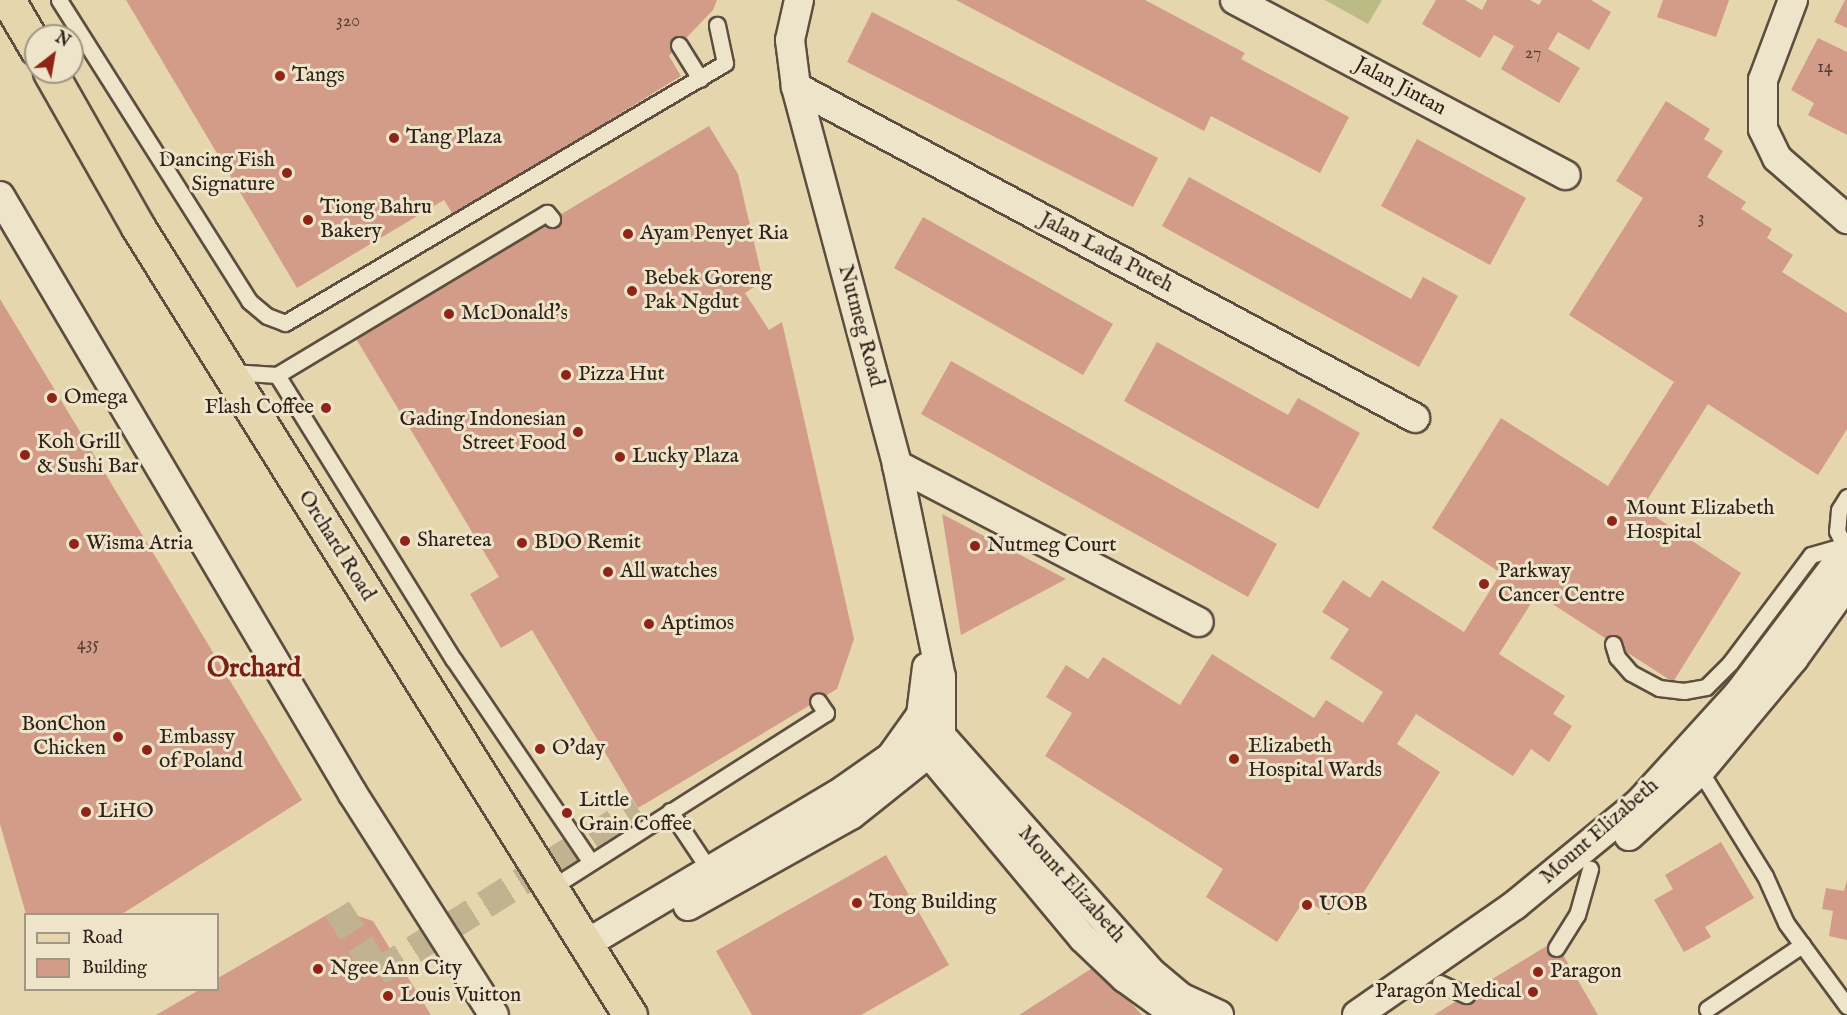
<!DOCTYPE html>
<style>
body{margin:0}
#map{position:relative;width:1847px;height:1015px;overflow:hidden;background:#e5d6ad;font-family:"IM FELL English",serif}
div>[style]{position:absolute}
.green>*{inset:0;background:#bbbc85}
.building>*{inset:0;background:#d39c89}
.street-tunnel>*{height:28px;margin-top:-14px;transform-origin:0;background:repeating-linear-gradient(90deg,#c1b290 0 28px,transparent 0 42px)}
.roads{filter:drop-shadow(2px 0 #5d4e3f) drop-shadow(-2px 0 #5d4e3f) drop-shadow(0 2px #5d4e3f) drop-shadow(0 -2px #5d4e3f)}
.lane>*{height:15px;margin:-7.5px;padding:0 7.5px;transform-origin:7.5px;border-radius:7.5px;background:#eee4ca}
.street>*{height:28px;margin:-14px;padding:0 14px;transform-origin:14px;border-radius:14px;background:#eee4ca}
.primary>*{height:33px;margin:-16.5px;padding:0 16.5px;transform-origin:16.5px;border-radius:16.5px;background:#e5d6ad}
.dots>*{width:16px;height:16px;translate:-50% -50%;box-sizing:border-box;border:3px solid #eee4ca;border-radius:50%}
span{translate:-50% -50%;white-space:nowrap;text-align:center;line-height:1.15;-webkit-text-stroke:6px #eee4ca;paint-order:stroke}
.number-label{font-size:18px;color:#594036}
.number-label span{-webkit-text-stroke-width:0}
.poi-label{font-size:21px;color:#30211a}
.left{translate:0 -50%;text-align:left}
.right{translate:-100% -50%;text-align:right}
.street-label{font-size:21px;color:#30211a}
.district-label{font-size:27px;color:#7a1f14;font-weight:700}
.legend{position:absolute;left:24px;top:913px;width:195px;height:78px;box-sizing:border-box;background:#eee4ca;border:2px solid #a29684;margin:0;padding:8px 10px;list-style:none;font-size:18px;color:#30211a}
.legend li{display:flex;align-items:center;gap:12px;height:30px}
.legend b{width:30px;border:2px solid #a29684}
.north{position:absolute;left:24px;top:24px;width:60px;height:60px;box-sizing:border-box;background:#eee4ca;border:2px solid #a29684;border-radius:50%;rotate:31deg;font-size:16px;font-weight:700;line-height:24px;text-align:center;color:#30211a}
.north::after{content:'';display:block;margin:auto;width:21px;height:27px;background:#8f2418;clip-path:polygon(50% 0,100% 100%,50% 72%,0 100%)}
</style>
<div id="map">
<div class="green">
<i style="clip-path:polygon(1325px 0,1382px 0,1368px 24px)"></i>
</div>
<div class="building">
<i style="clip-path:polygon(126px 0,717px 0,713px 10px,669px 56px,681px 76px,454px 216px,444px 200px,297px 288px)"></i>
<i style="clip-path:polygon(956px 0,1145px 0,1245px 53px,1241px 59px,1349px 117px,1320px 173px,1211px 116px,1204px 131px)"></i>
<i style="clip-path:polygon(1436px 0,1465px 0,1482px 10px,1487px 0,1530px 0,1539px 5px,1542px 0,1591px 0,1611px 12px,1589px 50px,1558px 32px,1548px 49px,1580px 68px,1559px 103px,1501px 69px,1514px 46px,1494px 35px,1480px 58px,1422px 24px)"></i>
<i style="clip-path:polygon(1663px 0,1729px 0,1716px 37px,1657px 17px)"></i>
<i style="clip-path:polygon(1845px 0,1847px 0,1847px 28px,1834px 22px)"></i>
<i style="clip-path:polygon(872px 12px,1158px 158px,1133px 207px,847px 62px)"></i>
<i style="clip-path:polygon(1818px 38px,1847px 52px,1847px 135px,1808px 115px,1814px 103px,1791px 90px)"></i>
<i style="clip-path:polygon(1666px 101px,1710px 129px,1704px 139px,1723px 151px,1707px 177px,1746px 202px,1741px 209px,1772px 229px,1767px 238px,1793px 255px,1782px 272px,1847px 313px,1847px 429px,1818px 475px,1708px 404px,1642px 508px,1741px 573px,1673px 682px,1537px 594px,1499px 654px,1565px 696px,1553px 714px,1572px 726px,1549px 762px,1531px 749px,1513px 776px,1416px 714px,1397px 744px,1440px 772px,1353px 909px,1339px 900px,1329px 915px,1305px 899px,1277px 942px,1206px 897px,1223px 869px,1045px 756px,1072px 713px,1046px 697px,1066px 665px,1088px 679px,1103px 657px,1180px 705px,1212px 654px,1314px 718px,1326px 700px,1363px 723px,1383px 692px,1330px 658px,1349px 629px,1322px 612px,1343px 580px,1370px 598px,1382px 580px,1464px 632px,1501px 573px,1432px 528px,1501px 418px,1608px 486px,1674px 382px,1569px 315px,1643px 198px,1616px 181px)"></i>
<i style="clip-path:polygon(709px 126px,738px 174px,763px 281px,745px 293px,769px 330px,782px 322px,854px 639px,837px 689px,638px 808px,532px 630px,501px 648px,470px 594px,499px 577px,355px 337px)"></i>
<i style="clip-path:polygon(1417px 139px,1526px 198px,1490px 265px,1381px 206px)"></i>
<i style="clip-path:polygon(1189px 177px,1411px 299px,1423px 277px,1458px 296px,1419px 367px,1162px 226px)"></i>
<i style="clip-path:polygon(923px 217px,1113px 324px,1083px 375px,894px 268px)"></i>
<i style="clip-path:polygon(0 299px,302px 800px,122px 914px,26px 914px,0 824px)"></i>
<i style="clip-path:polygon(1157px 342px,1288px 415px,1298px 398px,1360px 433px,1318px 509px,1124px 401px)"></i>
<i style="clip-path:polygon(951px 361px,1277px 544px,1248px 597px,921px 414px)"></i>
<i style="clip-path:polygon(942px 514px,1066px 579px,961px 635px)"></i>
<i style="clip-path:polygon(1721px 842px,1754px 898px,1705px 927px,1711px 937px,1684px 952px,1654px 900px,1673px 889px,1665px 875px)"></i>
<i style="clip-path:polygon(886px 855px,949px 965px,861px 1015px,752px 1015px,716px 951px)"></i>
<i style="clip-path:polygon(1847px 880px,1847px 940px,1829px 936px,1833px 911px,1822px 909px,1826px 888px,1844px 891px)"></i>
<i style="clip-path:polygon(337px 909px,373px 921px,431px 1015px,156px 1015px,199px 990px,218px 990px,218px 978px)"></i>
<i style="clip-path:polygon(1555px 941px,1598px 1015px,1434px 1015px,1466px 995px)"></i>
<i style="clip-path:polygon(1097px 965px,1142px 1015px,1019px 1015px)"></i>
</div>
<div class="street-tunnel">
<i style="left:337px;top:909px;width:75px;rotate:56.9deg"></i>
<i style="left:378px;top:972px;width:307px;rotate:-32.2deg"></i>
</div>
<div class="roads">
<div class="lane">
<i style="left:59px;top:0;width:356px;rotate:57.7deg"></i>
<i style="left:249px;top:301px;width:23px;rotate:40deg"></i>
<i style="left:267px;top:316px;width:19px;rotate:21deg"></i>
<i style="left:285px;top:323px;width:511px;rotate:-30.58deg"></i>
<i style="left:725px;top:63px;width:39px;rotate:-102deg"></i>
<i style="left:679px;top:45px;width:40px;rotate:58deg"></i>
<i style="left:231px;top:372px;width:46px;rotate:3.7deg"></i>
<i style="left:277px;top:375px;width:315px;rotate:-31deg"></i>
<i style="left:547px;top:213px;width:8px;rotate:50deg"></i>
<i style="left:277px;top:375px;width:335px;rotate:58.2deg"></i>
<i style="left:454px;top:660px;width:243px;rotate:55.9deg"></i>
<i style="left:1847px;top:497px;width:15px;rotate:122deg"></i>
<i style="left:1839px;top:510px;width:21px;rotate:95deg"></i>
<i style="left:1837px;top:531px;width:22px;rotate:63deg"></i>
<i style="left:1613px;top:644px;width:14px;rotate:73deg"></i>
<i style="left:1617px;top:657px;width:21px;rotate:49deg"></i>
<i style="left:1631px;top:673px;width:32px;rotate:28deg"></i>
<i style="left:1659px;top:688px;width:25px;rotate:7deg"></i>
<i style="left:1684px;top:691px;width:22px;rotate:-10deg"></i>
<i style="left:1706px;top:687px;width:34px;rotate:-45deg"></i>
<i style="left:1730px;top:663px;width:135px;rotate:-53.1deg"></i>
<i style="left:1811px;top:555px;width:32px;rotate:-16deg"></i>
<i style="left:1697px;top:766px;width:129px;rotate:58.3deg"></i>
<i style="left:1765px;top:876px;width:51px;rotate:65.9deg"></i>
<i style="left:1786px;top:923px;width:103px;rotate:53.7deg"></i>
<i style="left:670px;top:811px;width:72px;rotate:56.3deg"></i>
<i style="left:551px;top:888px;width:326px;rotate:-32.5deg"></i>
<i style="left:826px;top:713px;width:14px;rotate:-124deg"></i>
<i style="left:1556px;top:948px;width:39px;rotate:-58deg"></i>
<i style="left:1577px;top:915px;width:48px;rotate:-74.2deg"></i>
<i style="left:1440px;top:983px;width:29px;rotate:25deg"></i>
<i style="left:1707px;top:1009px;width:115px;rotate:-34deg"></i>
</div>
<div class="street">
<i style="left:799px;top:0;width:41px;rotate:102.7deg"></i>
<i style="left:790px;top:40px;width:47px;rotate:82.7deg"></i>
<i style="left:796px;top:87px;width:391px;rotate:75deg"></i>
<i style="left:897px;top:465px;width:217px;rotate:78.3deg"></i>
<i style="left:941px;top:677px;width:57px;rotate:90deg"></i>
<i style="left:1235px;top:0;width:374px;rotate:27.9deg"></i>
<i style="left:1793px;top:0;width:85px;rotate:110.6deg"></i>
<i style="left:1763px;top:80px;width:49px;rotate:90deg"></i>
<i style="left:1763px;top:129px;width:32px;rotate:64deg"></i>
<i style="left:1777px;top:158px;width:93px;rotate:41.1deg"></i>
<i style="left:796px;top:87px;width:702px;rotate:28.13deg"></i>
<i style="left:0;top:196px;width:694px;rotate:59.45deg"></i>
<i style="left:353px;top:794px;width:262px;rotate:57.5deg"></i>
<i style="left:897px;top:465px;width:340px;rotate:27.5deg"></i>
<i style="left:928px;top:721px;width:339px;rotate:48.4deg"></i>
<i style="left:1153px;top:974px;width:35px;rotate:40deg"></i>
<i style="left:1180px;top:997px;width:43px;rotate:24.8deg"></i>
<i style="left:918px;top:740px;width:258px;rotate:50.2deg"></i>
<i style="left:1083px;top:938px;width:58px;rotate:43.6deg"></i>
<i style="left:1125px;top:978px;width:63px;rotate:36deg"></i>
<i style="left:1629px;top:836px;width:96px;rotate:-42.5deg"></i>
<i style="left:1700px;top:771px;width:147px;rotate:-50.2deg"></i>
<i style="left:1794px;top:658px;width:91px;rotate:-54.4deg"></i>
<i style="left:688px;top:906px;width:187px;rotate:-29.2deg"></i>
<i style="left:851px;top:815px;width:101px;rotate:-38.6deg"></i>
<i style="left:930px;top:752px;width:21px;rotate:-59deg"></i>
<i style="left:586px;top:944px;width:300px;rotate:-30.8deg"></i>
<i style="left:844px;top:790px;width:57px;rotate:-35.1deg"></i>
<i style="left:891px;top:757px;width:52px;rotate:-54.5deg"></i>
<i style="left:921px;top:715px;width:48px;rotate:-82.9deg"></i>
<i style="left:1357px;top:1015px;width:193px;rotate:-34.8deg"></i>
<i style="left:1515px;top:905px;width:161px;rotate:-39.4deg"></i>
<i style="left:1639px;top:803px;width:149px;rotate:-47.7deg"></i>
<i style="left:1739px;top:693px;width:179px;rotate:-52.9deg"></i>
</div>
<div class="primary">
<i style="left:8px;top:0;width:56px;rotate:59.7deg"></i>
<i style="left:50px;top:72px;width:178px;rotate:60.4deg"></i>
<i style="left:138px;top:227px;width:929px;rotate:58.02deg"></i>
</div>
</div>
<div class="dots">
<i style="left:280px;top:76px;background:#8f2418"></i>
<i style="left:394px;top:138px;background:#8f2418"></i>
<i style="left:287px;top:173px;background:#8f2418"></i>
<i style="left:308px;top:220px;background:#8f2418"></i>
<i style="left:628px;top:234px;background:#8f2418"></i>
<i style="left:632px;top:291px;background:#8f2418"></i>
<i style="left:449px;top:314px;background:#8f2418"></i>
<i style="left:566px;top:375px;background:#8f2418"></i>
<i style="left:52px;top:398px;background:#8f2418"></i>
<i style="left:326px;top:408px;background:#8f2418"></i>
<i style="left:578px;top:432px;background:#8f2418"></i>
<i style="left:25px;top:455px;background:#8f2418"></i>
<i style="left:620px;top:457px;background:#8f2418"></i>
<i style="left:1612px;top:521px;background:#8f2418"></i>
<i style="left:405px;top:541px;background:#8f2418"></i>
<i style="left:522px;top:543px;background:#8f2418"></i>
<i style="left:74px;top:544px;background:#8f2418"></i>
<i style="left:975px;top:546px;background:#8f2418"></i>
<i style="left:608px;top:572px;background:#8f2418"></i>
<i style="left:1484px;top:584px;background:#8f2418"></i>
<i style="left:649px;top:624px;background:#8f2418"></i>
<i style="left:118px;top:737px;background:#8f2418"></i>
<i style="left:540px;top:749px;background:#8f2418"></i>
<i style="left:147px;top:750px;background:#8f2418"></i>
<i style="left:1234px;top:759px;background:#8f2418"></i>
<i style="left:86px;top:812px;background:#8f2418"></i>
<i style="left:567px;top:813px;background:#8f2418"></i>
<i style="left:857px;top:903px;background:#8f2418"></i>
<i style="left:1307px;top:905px;background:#8f2418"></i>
<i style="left:318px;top:969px;background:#8f2418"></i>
<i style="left:1538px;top:972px;background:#8f2418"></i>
<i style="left:1533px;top:992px;background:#8f2418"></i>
<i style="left:388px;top:996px;background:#8f2418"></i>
</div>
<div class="number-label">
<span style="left:348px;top:22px">320</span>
<span style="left:1533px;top:54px">27</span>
<span style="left:1825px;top:68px">14</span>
<span style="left:1701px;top:219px">3</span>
<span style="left:88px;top:645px">435</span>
</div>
<div class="poi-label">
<span class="left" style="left:292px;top:76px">Tangs</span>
<span class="left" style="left:406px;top:138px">Tang Plaza</span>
<span class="right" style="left:275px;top:173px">Dancing Fish<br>Signature</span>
<span class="left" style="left:320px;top:220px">Tiong Bahru<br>Bakery</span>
<span class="left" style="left:640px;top:234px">Ayam Penyet Ria</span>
<span class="left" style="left:644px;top:291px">Bebek Goreng<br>Pak Ngdut</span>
<span class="left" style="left:461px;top:314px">McDonald's</span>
<span class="left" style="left:578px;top:375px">Pizza Hut</span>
<span class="left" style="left:64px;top:398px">Omega</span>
<span class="right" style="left:314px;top:408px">Flash Coffee</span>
<span class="right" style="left:566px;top:432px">Gading Indonesian<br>Street Food</span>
<span class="left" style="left:37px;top:455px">Koh Grill<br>&amp; Sushi Bar</span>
<span class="left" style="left:632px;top:457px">Lucky Plaza</span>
<span class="left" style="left:1626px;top:521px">Mount Elizabeth<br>Hospital</span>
<span class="left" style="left:417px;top:541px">Sharetea</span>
<span class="left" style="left:534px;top:543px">BDO Remit</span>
<span class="left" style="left:86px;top:544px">Wisma Atria</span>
<span class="left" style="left:987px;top:546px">Nutmeg Court</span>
<span class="left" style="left:620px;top:572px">All watches</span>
<span class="left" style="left:1498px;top:584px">Parkway<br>Cancer Centre</span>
<span class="left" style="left:661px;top:624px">Aptimos</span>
<span class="right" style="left:106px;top:737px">BonChon<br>Chicken</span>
<span class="left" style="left:159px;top:750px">Embassy<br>of Poland</span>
<span class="left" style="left:1248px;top:759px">Elizabeth<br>Hospital Wards</span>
<span class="left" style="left:552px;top:749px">O'day</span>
<span class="left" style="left:579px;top:813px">Little<br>Grain Coffee</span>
<span class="left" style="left:98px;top:812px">LiHO</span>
<span class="left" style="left:869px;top:903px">Tong Building</span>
<span class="left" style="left:1319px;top:905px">UOB</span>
<span class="left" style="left:330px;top:969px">Ngee Ann City</span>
<span class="left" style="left:1550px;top:972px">Paragon</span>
<span class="right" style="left:1521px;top:992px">Paragon Medical</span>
<span class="left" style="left:400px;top:996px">Louis Vuitton</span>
</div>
<div class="street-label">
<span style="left:1400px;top:87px;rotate:28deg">Jalan Jintan</span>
<span style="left:1106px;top:253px;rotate:28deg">Jalan Lada Puteh</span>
<span style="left:860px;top:326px;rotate:75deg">Nutmeg Road</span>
<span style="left:336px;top:546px;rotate:58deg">Orchard Road</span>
<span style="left:1600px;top:832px;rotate:-41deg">Mount Elizabeth</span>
<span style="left:1071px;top:885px;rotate:48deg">Mount Elizabeth</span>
</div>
<div class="district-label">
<span style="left:254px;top:670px">Orchard</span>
</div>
<ul class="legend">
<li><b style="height:8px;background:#e5d6ad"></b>Road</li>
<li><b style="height:16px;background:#d39c89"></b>Building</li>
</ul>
<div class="north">N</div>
</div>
